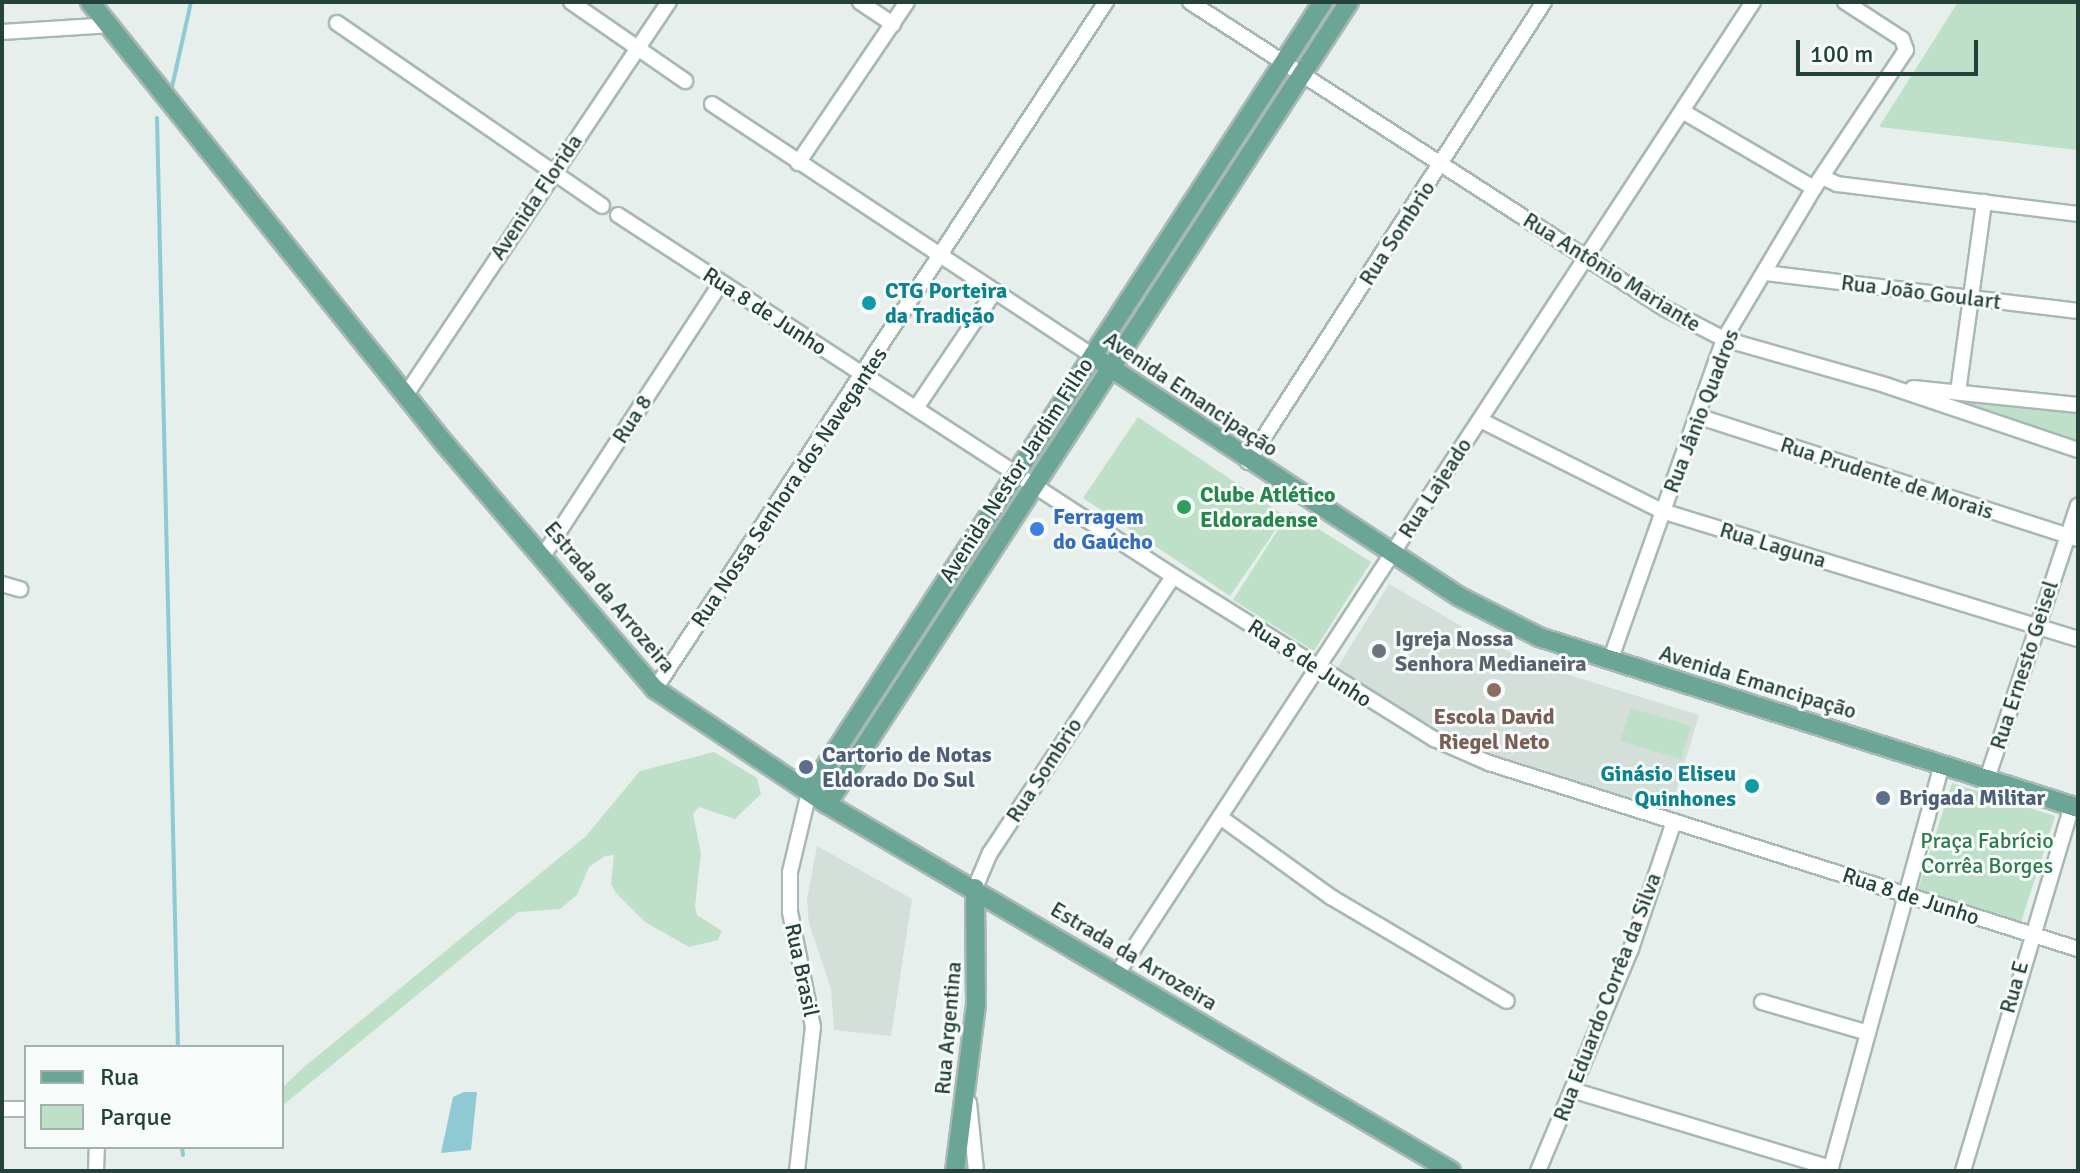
<!DOCTYPE html>
<meta charset="utf-8">
<style>
body{margin:0}
#map{position:relative;width:2080px;height:1173px;overflow:hidden;background:#e6efeb;font-family:Signika,sans-serif}
div>[style]{position:absolute}
.built>*{inset:0;background:#d4dfda}
.green>*{inset:0;background:#bfe0c8}
.water>*{inset:0;background:#8ec9d4}
.stream>*{height:4px;margin:-2px;padding:0 2px;transform-origin:2px;border-radius:2px;background:#8ec9d4}
.roads{filter:drop-shadow(2px 0 #a8b8b2) drop-shadow(-2px 0 #a8b8b2) drop-shadow(0 2px #a8b8b2) drop-shadow(0 -2px #a8b8b2)}
.minor>*{height:14px;margin:-7px;padding:0 7px;transform-origin:7px;border-radius:7px;background:#fff}
.major>*{height:18px;margin:-9px;padding:0 9px;transform-origin:9px;border-radius:9px;background:#6aa596}
.dots>*{width:22px;height:22px;translate:-50% -50%;box-sizing:border-box;border:4px solid #f7fbf9;border-radius:50%}
span{translate:-50% -50%;white-space:nowrap;text-align:center;line-height:1.15;-webkit-text-stroke:6px #f7fbf9;paint-order:stroke}
.street-label{font-size:22px;color:#24423a}
.culture-label{font-size:22px;color:#0d838f;font-weight:700}
.left{translate:0 -50%;text-align:left}
.right{translate:-100% -50%;text-align:right}
.leisure-label{font-size:22px;color:#27864d;font-weight:700}
.shop-label{font-size:22px;color:#366cbe;font-weight:700}
.worship-label{font-size:22px;color:#5b616d;font-weight:700}
.education-label{font-size:22px;color:#785e54;font-weight:700}
.service-label{font-size:22px;color:#4e5e75;font-weight:700}
.park-label{font-size:22px;color:#2d7a4b}
.frame{position:absolute;inset:0;border:4px solid #24423a;pointer-events:none}
.legend{position:absolute;left:24px;top:1045px;width:260px;height:104px;box-sizing:border-box;background:#f7fbf9;border:2px solid #a3b1ad;margin:0;padding:10px 14px;list-style:none;font-size:24px;color:#24423a}
.legend li{display:flex;align-items:center;gap:16px;height:40px}
.legend b{width:40px;border:2px solid #a3b1ad}
.scale{position:absolute;left:1796px;top:40px;width:182px;height:36px;box-sizing:border-box;border:4px solid #24423a;border-top:0;padding-left:10px;font-size:24px;line-height:28px;white-space:nowrap;color:#24423a;-webkit-text-stroke:6px #f7fbf9;paint-order:stroke}
</style>
<div id="map">
<div class="built">
<i style="clip-path:polygon(1389px 584px,1494px 645px,1553px 670px,1699px 715px,1670px 812px,1503px 759px,1403px 711px,1336px 670px)"></i>
<i style="clip-path:polygon(817px 846px,912px 899px,891px 1036px,834px 1030px,831px 988px,809px 924px,807px 900px)"></i>
</div>
<div class="green">
<i style="clip-path:polygon(1958px 2px,2078px 2px,2078px 150px,1879px 127px)"></i>
<i style="clip-path:polygon(1935px 395px,2078px 413px,2078px 443px)"></i>
<i style="clip-path:polygon(1138px 417px,1285px 516px,1230px 596px,1083px 498px)"></i>
<i style="clip-path:polygon(1290px 511px,1371px 562px,1314px 651px,1233px 600px)"></i>
<i style="clip-path:polygon(1631px 708px,1691px 726px,1681px 759px,1620px 741px)"></i>
<i style="clip-path:polygon(714px 752px,757px 778px,761px 794px,735px 819px,699px 807px,693px 814px,701px 853px,695px 906px,697px 915px,722px 931px,718px 940px,689px 947px,645px 922px,616px 893px,611px 884px,614px 855px,605px 856px,589px 867px,577px 895px,560px 909px,518px 912px,282px 1106px,282px 1088px,304px 1067px,586px 836px,640px 771px)"></i>
<i style="clip-path:polygon(1952px 783px,2055px 816px,2021px 922px,1918px 889px)"></i>
</div>
<div class="water">
<i style="clip-path:polygon(464px 1092px,477px 1092px,471px 1150px,441px 1153px,453px 1097px)"></i>
</div>
<div class="stream">
<i style="left:172px;top:87px;width:87px;rotate:-77.4deg"></i>
<i style="left:157px;top:118px;width:929px;rotate:88.71deg"></i>
<i style="left:182px;top:1147px;width:8px;rotate:83deg"></i>
</div>
<div class="roads">
<div class="minor">
<i style="left:571px;top:2px;width:139px;rotate:34.7deg"></i>
<i style="left:860px;top:2px;width:40px;rotate:34deg"></i>
<i style="left:1190px;top:2px;width:564px;rotate:32.85deg"></i>
<i style="left:1664px;top:308px;width:68px;rotate:27.3deg"></i>
<i style="left:1724px;top:339px;width:167px;rotate:15.9deg"></i>
<i style="left:1885px;top:385px;width:204px;rotate:18.6deg"></i>
<i style="left:337px;top:23px;width:322px;rotate:34.6deg"></i>
<i style="left:2px;top:32px;width:107px;rotate:-3.7deg"></i>
<i style="left:712px;top:104px;width:457px;rotate:33.5deg"></i>
<i style="left:1682px;top:111px;width:153px;rotate:30.3deg"></i>
<i style="left:798px;top:163px;width:194px;rotate:-55.9deg"></i>
<i style="left:1822px;top:177px;width:17px;rotate:25deg"></i>
<i style="left:1837px;top:184px;width:243px;rotate:7.1deg"></i>
<i style="left:618px;top:215px;width:662px;rotate:33.04deg"></i>
<i style="left:1173px;top:576px;width:308px;rotate:32deg"></i>
<i style="left:1434px;top:739px;width:60px;rotate:23.6deg"></i>
<i style="left:1489px;top:763px;width:618px;rotate:17.53deg"></i>
<i style="left:1765px;top:273px;width:315px;rotate:6.9deg"></i>
<i style="left:1913px;top:388px;width:166px;rotate:5.9deg"></i>
<i style="left:1958px;top:392px;width:192px;rotate:-82.2deg"></i>
<i style="left:407px;top:393px;width:471px;rotate:-56.2deg"></i>
<i style="left:916px;top:408px;width:141px;rotate:-56deg"></i>
<i style="left:1697px;top:416px;width:400px;rotate:17.9deg"></i>
<i style="left:1480px;top:420px;width:203px;rotate:26.6deg"></i>
<i style="left:1662px;top:511px;width:435px;rotate:17.1deg"></i>
<i style="left:1248px;top:462px;width:547px;rotate:-57.24deg"></i>
<i style="left:543px;top:556px;width:326px;rotate:-56.9deg"></i>
<i style="left:2px;top:584px;width:19px;rotate:16deg"></i>
<i style="left:1610px;top:661px;width:342px;rotate:-70.5deg"></i>
<i style="left:1724px;top:339px;width:176px;rotate:-59.2deg"></i>
<i style="left:1814px;top:188px;width:166px;rotate:-56.3deg"></i>
<i style="left:1906px;top:50px;width:12px;rotate:-110deg"></i>
<i style="left:1902px;top:39px;width:68px;rotate:-147deg"></i>
<i style="left:655px;top:689px;width:822px;rotate:-56.72deg"></i>
<i style="left:1987px;top:779px;width:288px;rotate:-71.6deg"></i>
<i style="left:1220px;top:817px;width:137px;rotate:35.8deg"></i>
<i style="left:1331px;top:897px;width:204px;rotate:30.6deg"></i>
<i style="left:975px;top:888px;width:38px;rotate:-67deg"></i>
<i style="left:990px;top:853px;width:332px;rotate:-56.5deg"></i>
<i style="left:1117px;top:974px;width:1162px;rotate:-56.8deg"></i>
<i style="left:1762px;top:1002px;width:110px;rotate:16.3deg"></i>
<i style="left:1572px;top:1090px;width:270px;rotate:16.8deg"></i>
<i style="left:969px;top:1103px;width:68px;rotate:84.1deg"></i>
<i style="left:2px;top:1109px;width:24px"></i>
<i style="left:96px;top:1171px;width:24px;rotate:-88deg"></i>
<i style="left:797px;top:1171px;width:145px;rotate:-83.7deg"></i>
<i style="left:813px;top:1027px;width:117px;rotate:-101.3deg"></i>
<i style="left:790px;top:912px;width:40px;rotate:-90deg"></i>
<i style="left:790px;top:872px;width:82px;rotate:-76.6deg"></i>
<i style="left:1538px;top:1171px;width:241px;rotate:-67.3deg"></i>
<i style="left:1631px;top:949px;width:135px;rotate:-71.4deg"></i>
<i style="left:1830px;top:1171px;width:421px;rotate:-74.6deg"></i>
<i style="left:1963px;top:1171px;width:381px;rotate:-73.4deg"></i>
</div>
<div class="major">
<i style="left:90px;top:2px;width:567px;rotate:51.23deg"></i>
<i style="left:445px;top:444px;width:323px;rotate:49.4deg"></i>
<i style="left:655px;top:689px;width:207px;rotate:33.8deg"></i>
<i style="left:827px;top:804px;width:724px;rotate:30.46deg"></i>
<i style="left:1093px;top:356px;width:437px;rotate:33.3deg"></i>
<i style="left:1458px;top:596px;width:91px;rotate:26.8deg"></i>
<i style="left:1539px;top:637px;width:565px;rotate:17.6deg"></i>
<i style="left:809px;top:792px;width:942px;rotate:-56.95deg"></i>
<i style="left:827px;top:804px;width:957px;rotate:-56.94deg"></i>
<i style="left:955px;top:1171px;width:168px;rotate:-82.8deg"></i>
<i style="left:976px;top:1004px;width:116px;rotate:-90.5deg"></i>
</div>
</div>
<div class="dots">
<i style="left:869px;top:303px;background:#0f9aa8"></i>
<i style="left:1184px;top:507px;background:#2e9e5b"></i>
<i style="left:1037px;top:529px;background:#3f7fe0"></i>
<i style="left:1379px;top:651px;background:#6b7280"></i>
<i style="left:1494px;top:690px;background:#8d6e63"></i>
<i style="left:806px;top:767px;background:#5c6f8a"></i>
<i style="left:1752px;top:786px;background:#0f9aa8"></i>
<i style="left:1883px;top:798px;background:#5c6f8a"></i>
</div>
<div class="street-label">
<span style="left:536px;top:197px;rotate:-56deg">Avenida Florida</span>
<span style="left:1397px;top:233px;rotate:-57deg">Rua Sombrio</span>
<span style="left:1612px;top:272px;rotate:32deg">Rua Antônio Mariante</span>
<span style="left:1921px;top:292px;rotate:7deg">Rua João Goulart</span>
<span style="left:765px;top:311px;rotate:33deg">Rua 8 de Junho</span>
<span style="left:1191px;top:394px;rotate:34deg">Avenida Emancipação</span>
<span style="left:1701px;top:411px;rotate:-69deg">Rua Jânio Quadros</span>
<span style="left:632px;top:419px;rotate:-57deg">Rua 8</span>
<span style="left:1016px;top:470px;rotate:-57deg">Avenida Nestor Jardim Filho</span>
<span style="left:1887px;top:478px;rotate:18deg">Rua Prudente de Morais</span>
<span style="left:789px;top:487px;rotate:-56deg">Rua Nossa Senhora dos Navegantes</span>
<span style="left:1435px;top:488px;rotate:-57deg">Rua Lajeado</span>
<span style="left:1773px;top:545px;rotate:17deg">Rua Laguna</span>
<span style="left:610px;top:597px;rotate:50deg">Estrada da Arrozeira</span>
<span style="left:1310px;top:663px;rotate:33deg">Rua 8 de Junho</span>
<span style="left:2024px;top:665px;rotate:-72deg">Rua Ernesto Geisel</span>
<span style="left:1758px;top:682px;rotate:17deg">Avenida Emancipação</span>
<span style="left:1044px;top:770px;rotate:-57deg">Rua Sombrio</span>
<span style="left:1911px;top:896px;rotate:18deg">Rua 8 de Junho</span>
<span style="left:1134px;top:956px;rotate:31deg">Estrada da Arrozeira</span>
<span style="left:802px;top:970px;rotate:78deg">Rua Brasil</span>
<span style="left:2014px;top:987px;rotate:-74deg">Rua E</span>
<span style="left:1607px;top:997px;rotate:-69deg">Rua Eduardo Corrêa da Silva</span>
<span style="left:948px;top:1028px;rotate:-85deg">Rua Argentina</span>
</div>
<div class="culture-label">
<span class="left" style="left:885px;top:303px">CTG Porteira<br>da Tradição</span>
<span class="right" style="left:1736px;top:786px">Ginásio Eliseu<br>Quinhones</span>
</div>
<div class="leisure-label">
<span class="left" style="left:1200px;top:507px">Clube Atlético<br>Eldoradense</span>
</div>
<div class="shop-label">
<span class="left" style="left:1053px;top:529px">Ferragem<br>do Gaúcho</span>
</div>
<div class="worship-label">
<span class="left" style="left:1395px;top:651px">Igreja Nossa<br>Senhora Medianeira</span>
</div>
<div class="education-label">
<span style="left:1494px;top:729px">Escola David<br>Riegel Neto</span>
</div>
<div class="service-label">
<span class="left" style="left:822px;top:767px">Cartorio de Notas<br>Eldorado Do Sul</span>
<span class="left" style="left:1899px;top:798px">Brigada Militar</span>
</div>
<div class="park-label">
<span style="left:1987px;top:853px">Praça Fabrício<br>Corrêa Borges</span>
</div>
<div class="frame"></div>
<ul class="legend">
<li><b style="height:10px;background:#6aa596"></b>Rua</li>
<li><b style="height:22px;background:#bfe0c8"></b>Parque</li>
</ul>
<div class="scale">100 m</div>
</div>
